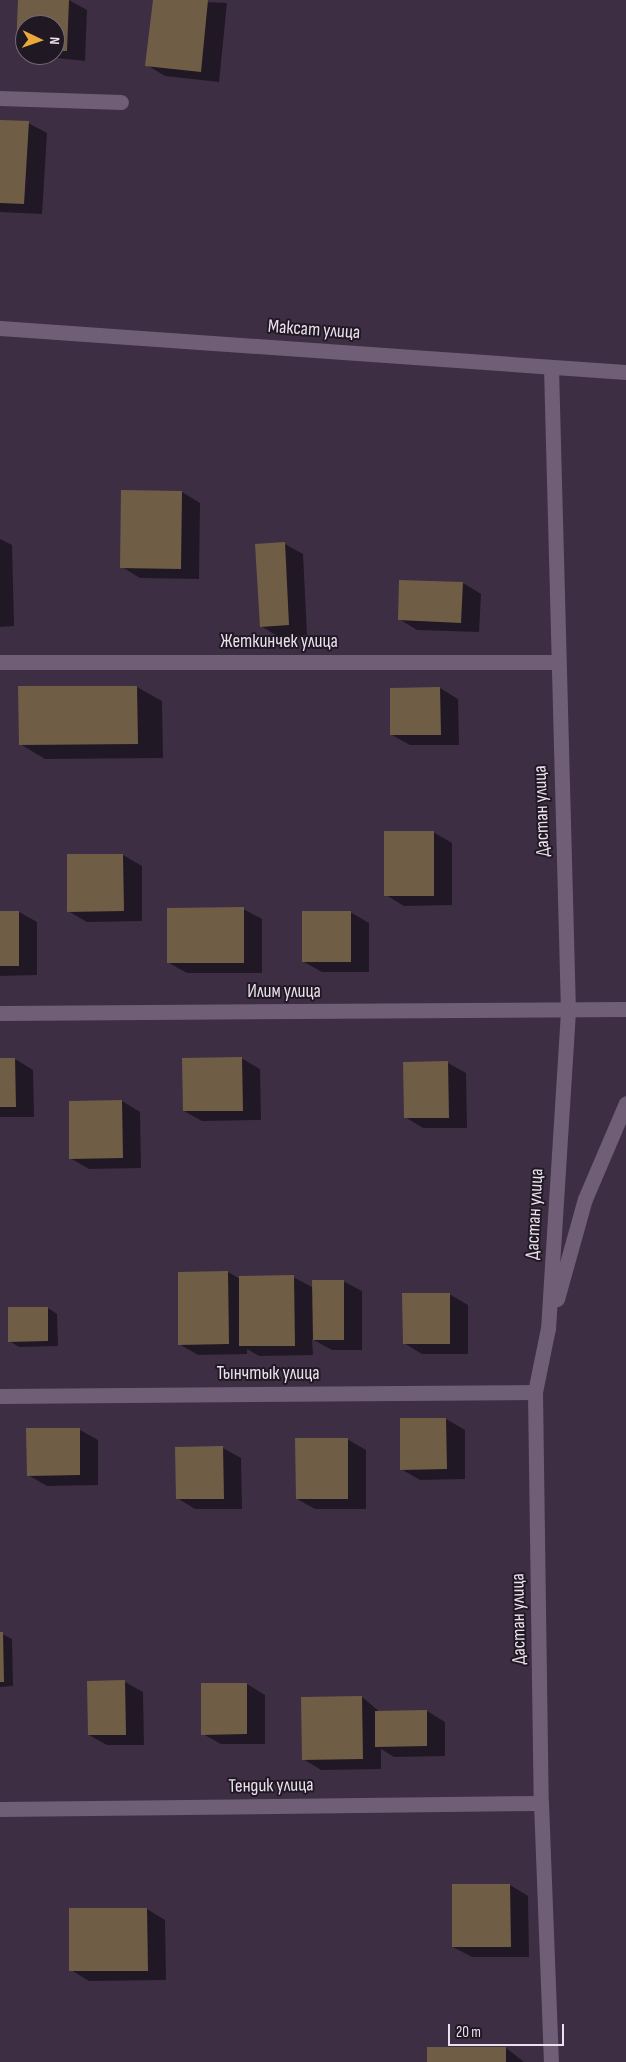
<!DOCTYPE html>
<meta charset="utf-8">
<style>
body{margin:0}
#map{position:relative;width:626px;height:2062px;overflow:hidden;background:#3d2e44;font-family:"Sofia Sans Condensed",sans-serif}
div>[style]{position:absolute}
.shadow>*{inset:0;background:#0007}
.building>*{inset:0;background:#6f5e45}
.minor>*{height:15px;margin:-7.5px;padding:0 7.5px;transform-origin:7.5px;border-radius:7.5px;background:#6f5e76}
span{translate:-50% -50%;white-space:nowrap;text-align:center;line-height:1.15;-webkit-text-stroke:4px #201923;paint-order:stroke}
.street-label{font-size:19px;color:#eae0ee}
.north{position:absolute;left:15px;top:15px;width:50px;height:50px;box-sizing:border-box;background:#201923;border:1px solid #716974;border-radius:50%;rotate:93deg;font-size:14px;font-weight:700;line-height:20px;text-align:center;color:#eae0ee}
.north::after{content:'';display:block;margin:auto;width:18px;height:22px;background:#eba93a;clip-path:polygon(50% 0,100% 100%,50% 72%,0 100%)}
.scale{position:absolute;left:448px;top:2024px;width:116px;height:22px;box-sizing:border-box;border:2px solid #eae0ee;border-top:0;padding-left:6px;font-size:15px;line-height:18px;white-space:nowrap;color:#eae0ee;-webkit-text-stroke:4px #201923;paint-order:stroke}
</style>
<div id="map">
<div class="shadow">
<i style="clip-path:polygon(19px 0,69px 0,87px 10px,85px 61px,28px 55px,55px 55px,55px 25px,25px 25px,25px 53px,17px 49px)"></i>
<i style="clip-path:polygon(154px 0,227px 3px,219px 82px,165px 76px,147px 65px)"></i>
<i style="clip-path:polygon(0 121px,28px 123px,47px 133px,42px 214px,0 212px)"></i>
<i style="clip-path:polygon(123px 492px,182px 492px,200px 503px,199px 579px,140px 578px,122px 567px)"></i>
<i style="clip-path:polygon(0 539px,12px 545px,14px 626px,0 627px)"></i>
<i style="clip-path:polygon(285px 544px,303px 554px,307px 635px,279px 637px,261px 626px)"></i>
<i style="clip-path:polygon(463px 583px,481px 594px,479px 632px,417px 630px,399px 619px)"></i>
<i style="clip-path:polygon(137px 687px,162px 701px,163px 758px,45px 759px,20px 744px,20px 688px)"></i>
<i style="clip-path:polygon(440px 688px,458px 699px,459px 745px,410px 745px,392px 735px,391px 689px)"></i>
<i style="clip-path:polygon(433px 832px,452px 843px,452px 905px,404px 906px,386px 895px)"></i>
<i style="clip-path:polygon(68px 855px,123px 855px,142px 866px,142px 921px,87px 922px,68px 911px)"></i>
<i style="clip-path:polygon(243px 909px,262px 919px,262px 973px,187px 973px,169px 963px)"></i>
<i style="clip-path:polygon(0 912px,19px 912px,37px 922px,37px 975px,0 976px)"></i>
<i style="clip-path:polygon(350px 912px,369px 923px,369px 972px,322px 972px,304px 962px)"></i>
<i style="clip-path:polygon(241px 1058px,260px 1069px,261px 1120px,202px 1121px,184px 1111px)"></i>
<i style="clip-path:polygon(0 1059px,15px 1059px,33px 1070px,34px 1117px,0 1117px)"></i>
<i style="clip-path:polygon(405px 1063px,448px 1063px,466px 1073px,467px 1128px,423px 1128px,405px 1117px)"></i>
<i style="clip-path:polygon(122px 1101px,140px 1112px,141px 1168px,89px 1169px,70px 1158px)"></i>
<i style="clip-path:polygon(228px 1272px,240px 1279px,293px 1277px,314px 1288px,343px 1281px,362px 1291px,362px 1350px,332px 1350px,312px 1339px,313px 1355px,259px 1356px,247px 1349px,247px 1354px,198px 1355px,179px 1344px,179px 1273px)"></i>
<i style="clip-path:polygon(449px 1294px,468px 1305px,468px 1354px,422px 1354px,404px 1343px)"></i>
<i style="clip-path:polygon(48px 1308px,57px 1314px,58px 1346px,19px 1347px,9px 1341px)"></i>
<i style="clip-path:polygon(401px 1419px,446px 1419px,465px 1430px,465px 1479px,420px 1480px,401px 1469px)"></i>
<i style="clip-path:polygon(80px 1430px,98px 1440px,98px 1485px,47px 1486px,28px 1475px)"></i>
<i style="clip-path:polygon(347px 1439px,366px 1450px,366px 1509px,315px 1509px,297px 1499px)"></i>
<i style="clip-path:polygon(223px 1448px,241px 1458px,242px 1509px,195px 1509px,177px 1498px)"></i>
<i style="clip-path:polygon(0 1633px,12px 1639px,13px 1686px,0 1687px)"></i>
<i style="clip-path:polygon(125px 1682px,143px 1692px,144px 1745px,107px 1745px,89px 1735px)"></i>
<i style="clip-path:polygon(247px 1684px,265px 1695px,265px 1744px,221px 1744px,203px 1734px)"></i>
<i style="clip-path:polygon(362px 1697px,380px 1712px,427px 1711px,445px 1722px,445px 1756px,394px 1757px,381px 1749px,381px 1769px,321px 1770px,303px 1759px,303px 1698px)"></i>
<i style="clip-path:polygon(510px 1885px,528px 1896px,529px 1957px,472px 1957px,453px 1947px)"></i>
<i style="clip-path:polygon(147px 1909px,165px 1920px,166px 1980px,89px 1981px,71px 1970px,70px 1910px)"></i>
<i style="clip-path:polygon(506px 2048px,524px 2062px,428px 2062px)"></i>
</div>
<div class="building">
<i style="clip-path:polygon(18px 0,69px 0,67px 51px,55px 51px,55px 25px,25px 25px,25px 50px,16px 49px)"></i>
<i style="clip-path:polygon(153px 0,208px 0,201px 72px,145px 66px)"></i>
<i style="clip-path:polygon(0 120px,29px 121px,24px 204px,0 203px)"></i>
<i style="clip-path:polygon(121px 490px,182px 491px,181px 569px,120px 568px)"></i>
<i style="clip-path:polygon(285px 542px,289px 625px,260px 627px,255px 544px)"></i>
<i style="clip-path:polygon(399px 580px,463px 582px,461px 623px,398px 620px)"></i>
<i style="clip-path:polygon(18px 686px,137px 686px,138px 744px,19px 745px)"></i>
<i style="clip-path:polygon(440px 687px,441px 735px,390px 735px,390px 688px)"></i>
<i style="clip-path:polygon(384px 831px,434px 831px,434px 896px,384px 896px)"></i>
<i style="clip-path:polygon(67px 854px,123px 854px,124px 911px,67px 912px)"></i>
<i style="clip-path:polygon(244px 907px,244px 963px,167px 963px,167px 908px)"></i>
<i style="clip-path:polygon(0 911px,19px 911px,19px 966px,0 966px)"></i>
<i style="clip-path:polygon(302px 911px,351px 911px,351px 962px,302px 962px)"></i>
<i style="clip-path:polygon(242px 1057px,243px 1111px,183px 1111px,182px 1058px)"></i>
<i style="clip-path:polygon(0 1058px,15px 1058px,16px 1107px,0 1107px)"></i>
<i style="clip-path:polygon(448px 1061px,449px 1118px,404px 1118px,403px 1062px)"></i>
<i style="clip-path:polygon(122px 1100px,123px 1158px,69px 1159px,69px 1101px)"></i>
<i style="clip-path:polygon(228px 1271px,229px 1344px,178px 1345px,178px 1272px)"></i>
<i style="clip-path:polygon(294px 1275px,295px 1346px,239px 1346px,239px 1276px)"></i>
<i style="clip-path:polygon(312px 1280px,344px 1280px,344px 1340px,313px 1340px)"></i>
<i style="clip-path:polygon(402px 1293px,450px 1293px,450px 1344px,403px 1344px)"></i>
<i style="clip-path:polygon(8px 1307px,48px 1307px,48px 1341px,8px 1342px)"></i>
<i style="clip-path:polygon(400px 1418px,446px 1418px,447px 1469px,400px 1470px)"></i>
<i style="clip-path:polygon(26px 1428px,80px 1428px,80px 1475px,27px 1476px)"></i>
<i style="clip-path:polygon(295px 1438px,348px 1438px,348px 1499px,296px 1499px)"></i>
<i style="clip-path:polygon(223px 1446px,224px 1499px,176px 1499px,175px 1447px)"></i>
<i style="clip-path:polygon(0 1632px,3px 1632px,4px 1682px,0 1682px)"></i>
<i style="clip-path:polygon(125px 1680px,126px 1735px,88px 1735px,87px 1681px)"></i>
<i style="clip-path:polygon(201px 1683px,247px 1683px,247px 1734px,201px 1735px)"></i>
<i style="clip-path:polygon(362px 1696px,363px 1759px,302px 1760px,301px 1697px)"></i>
<i style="clip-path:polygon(427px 1710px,427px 1746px,375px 1747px,375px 1711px)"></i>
<i style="clip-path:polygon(452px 1884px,510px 1884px,511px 1947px,452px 1947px)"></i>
<i style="clip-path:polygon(69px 1908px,147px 1908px,148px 1971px,69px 1971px)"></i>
<i style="clip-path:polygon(427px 2047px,506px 2047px,506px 2062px,427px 2062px)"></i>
</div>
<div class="minor">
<i style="left:0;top:98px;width:121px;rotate:1.9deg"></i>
<i style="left:0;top:328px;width:628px;rotate:4.02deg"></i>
<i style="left:551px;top:367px;width:644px;rotate:88.49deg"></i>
<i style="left:568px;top:1011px;width:318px;rotate:93.6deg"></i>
<i style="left:548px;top:1328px;width:65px;rotate:101.5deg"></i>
<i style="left:535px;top:1392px;width:411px;rotate:89.2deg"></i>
<i style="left:541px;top:1803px;width:259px;rotate:87.8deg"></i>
<i style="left:0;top:662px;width:558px"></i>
<i style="left:0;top:1013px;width:626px;rotate:-0.37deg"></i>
<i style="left:557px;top:1299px;width:104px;rotate:-74.4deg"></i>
<i style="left:585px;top:1199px;width:104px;rotate:-66.9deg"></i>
<i style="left:0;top:1396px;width:535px;rotate:-0.43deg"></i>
<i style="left:0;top:1809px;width:541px;rotate:-0.64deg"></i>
</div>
<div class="street-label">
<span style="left:314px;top:330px;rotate:4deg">Максат улица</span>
<span style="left:279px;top:642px">Жеткинчек улица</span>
<span style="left:542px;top:811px;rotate:-92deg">Дастан улица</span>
<span style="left:284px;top:992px">Илим улица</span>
<span style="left:535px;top:1214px;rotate:-87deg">Дастан улица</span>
<span style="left:268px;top:1374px">Тынчтык улица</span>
<span style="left:519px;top:1619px;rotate:-91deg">Дастан улица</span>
<span style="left:271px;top:1786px;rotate:-1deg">Тендик улица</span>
</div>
<div class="north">N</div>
<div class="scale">20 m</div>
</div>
